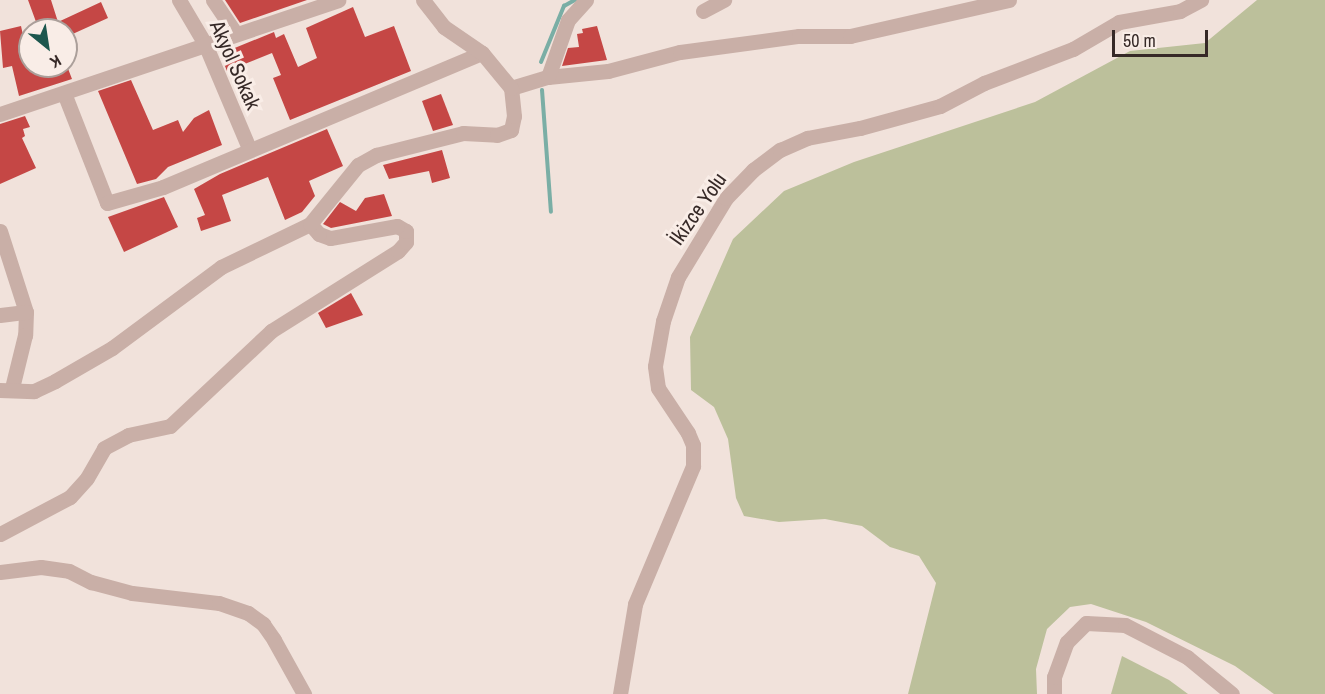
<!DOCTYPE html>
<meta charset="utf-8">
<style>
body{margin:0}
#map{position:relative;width:1325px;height:694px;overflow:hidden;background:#f1e2db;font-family:"Archivo Narrow",sans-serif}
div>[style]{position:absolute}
.green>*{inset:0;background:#bcc09b}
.stream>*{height:4px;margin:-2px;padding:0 2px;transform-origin:2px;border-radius:2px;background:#7aaea5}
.building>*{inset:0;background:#c54745}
.minor>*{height:15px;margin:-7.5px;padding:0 7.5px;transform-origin:7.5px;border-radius:7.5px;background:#c9afa7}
span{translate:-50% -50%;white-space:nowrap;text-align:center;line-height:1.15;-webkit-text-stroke:6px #f9ede7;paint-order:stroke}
.street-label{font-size:21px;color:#362927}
.north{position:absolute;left:18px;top:18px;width:60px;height:60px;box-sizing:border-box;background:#f9ede7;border:2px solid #ab9f9a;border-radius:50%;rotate:150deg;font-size:16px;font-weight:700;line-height:24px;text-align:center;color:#362927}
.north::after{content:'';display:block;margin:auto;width:21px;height:27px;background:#1d574e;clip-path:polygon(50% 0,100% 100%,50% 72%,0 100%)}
.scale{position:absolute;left:1112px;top:30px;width:96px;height:27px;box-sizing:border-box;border:3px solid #362927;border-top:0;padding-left:8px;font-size:18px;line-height:21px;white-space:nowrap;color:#362927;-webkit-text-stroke:4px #f9ede7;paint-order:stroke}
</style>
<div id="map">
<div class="green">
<i style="clip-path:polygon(1257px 0,1325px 0,1325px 694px,1274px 694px,1235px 666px,1146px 622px,1091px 604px,1070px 607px,1047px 629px,1036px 669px,1037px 694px,908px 694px,936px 583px,919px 556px,890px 547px,862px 526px,825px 519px,779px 522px,744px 516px,736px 498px,728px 439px,714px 407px,691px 390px,690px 337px,733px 239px,784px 191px,854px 162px,1035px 102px,1130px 51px,1205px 43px)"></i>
<i style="clip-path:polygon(1122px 656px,1169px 680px,1188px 694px,1111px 694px)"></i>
</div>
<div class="stream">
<i style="left:541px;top:62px;width:61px;rotate:-67.7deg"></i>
<i style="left:564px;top:6px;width:13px;rotate:-29deg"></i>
<i style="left:542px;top:90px;width:122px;rotate:85.8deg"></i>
</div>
<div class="building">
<i style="clip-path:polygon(28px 0,51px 0,58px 22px,101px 2px,108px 18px,66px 37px,66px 30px,39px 30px)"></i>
<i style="clip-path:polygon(225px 0,307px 0,240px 23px)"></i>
<i style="clip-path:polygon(353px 7px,365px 37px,394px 26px,411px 71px,290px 120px,273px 78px,281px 75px,272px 53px,227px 71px,220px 54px,274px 32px,276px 38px,284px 34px,298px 67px,317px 58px,306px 28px)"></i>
<i style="clip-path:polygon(21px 26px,30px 66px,67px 66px,72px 79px,19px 96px,12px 66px,3px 68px,0 31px)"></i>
<i style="clip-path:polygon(597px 26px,607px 60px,562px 66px,568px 48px,579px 47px,577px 34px,583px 33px,582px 29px)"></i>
<i style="clip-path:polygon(131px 80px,153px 130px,178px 120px,183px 132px,194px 118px,209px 110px,222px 145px,168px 167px,156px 179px,137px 184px,98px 91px)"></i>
<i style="clip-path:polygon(441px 94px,453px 125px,433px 131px,422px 101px)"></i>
<i style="clip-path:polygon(25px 116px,30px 127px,23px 129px,25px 136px,22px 138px,36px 168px,0 184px,0 124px)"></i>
<i style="clip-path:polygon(327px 129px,343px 166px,309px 181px,315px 196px,302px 212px,285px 220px,268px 177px,222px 195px,231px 221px,201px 231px,197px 218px,205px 215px,194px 189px,220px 174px)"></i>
<i style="clip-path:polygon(442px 150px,450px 178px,432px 183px,429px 171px,389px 179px,383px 165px)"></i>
<i style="clip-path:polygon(384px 194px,392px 216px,331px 228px,323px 224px,340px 202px,356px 211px,365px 198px)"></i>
<i style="clip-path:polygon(164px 197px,178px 227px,124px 252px,108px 217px)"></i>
<i style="clip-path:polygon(351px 293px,363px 315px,326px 328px,318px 313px)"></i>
</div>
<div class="minor">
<i style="left:179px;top:0;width:51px;rotate:59.4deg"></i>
<i style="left:205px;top:44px;width:113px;rotate:67.1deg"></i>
<i style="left:213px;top:0;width:41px;rotate:55.9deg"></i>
<i style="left:703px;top:11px;width:24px;rotate:-28deg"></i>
<i style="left:548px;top:77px;width:60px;rotate:-5.7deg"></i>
<i style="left:608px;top:71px;width:74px;rotate:-14.8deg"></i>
<i style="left:680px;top:52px;width:120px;rotate:-7.7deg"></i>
<i style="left:799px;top:36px;width:51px"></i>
<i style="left:850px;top:36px;width:163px;rotate:-12.8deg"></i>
<i style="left:511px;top:88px;width:39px;rotate:-17deg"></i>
<i style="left:548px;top:77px;width:60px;rotate:-70.7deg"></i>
<i style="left:568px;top:20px;width:27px;rotate:-48deg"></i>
<i style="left:64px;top:93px;width:118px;rotate:68.6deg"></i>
<i style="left:107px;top:203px;width:58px;rotate:-15.9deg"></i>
<i style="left:163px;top:187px;width:346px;rotate:-22.8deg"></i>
<i style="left:0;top:114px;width:357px;rotate:-18.6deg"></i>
<i style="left:0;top:231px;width:85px;rotate:72.2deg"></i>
<i style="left:26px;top:312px;width:23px;rotate:92deg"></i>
<i style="left:25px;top:335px;width:55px;rotate:103.8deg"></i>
<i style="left:0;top:315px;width:26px;rotate:-7deg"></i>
<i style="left:0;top:390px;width:34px;rotate:2deg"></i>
<i style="left:34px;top:391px;width:23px;rotate:-25deg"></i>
<i style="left:55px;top:381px;width:66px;rotate:-30.1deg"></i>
<i style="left:112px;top:348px;width:136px;rotate:-36.6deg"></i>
<i style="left:221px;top:267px;width:99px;rotate:-25.8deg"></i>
<i style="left:0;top:534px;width:79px;rotate:-27.9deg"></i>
<i style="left:70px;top:497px;width:25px;rotate:-48deg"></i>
<i style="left:87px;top:478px;width:34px;rotate:-60deg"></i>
<i style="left:104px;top:448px;width:27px;rotate:-28deg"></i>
<i style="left:128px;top:435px;width:43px;rotate:-12.1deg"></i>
<i style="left:170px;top:426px;width:139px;rotate:-43.2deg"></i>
<i style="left:271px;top:331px;width:150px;rotate:-32.2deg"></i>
<i style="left:398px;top:251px;width:12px;rotate:-48deg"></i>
<i style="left:406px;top:242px;width:11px;rotate:-90deg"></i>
<i style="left:406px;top:231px;width:10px;rotate:-151deg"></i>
<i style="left:397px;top:226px;width:68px;rotate:169.8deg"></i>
<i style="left:330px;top:238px;width:12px;rotate:-160deg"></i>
<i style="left:319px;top:234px;width:13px;rotate:-132deg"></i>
<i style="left:310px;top:224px;width:76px;rotate:-50.9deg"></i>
<i style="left:358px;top:165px;width:21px;rotate:-29deg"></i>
<i style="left:376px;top:155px;width:90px;rotate:-14.2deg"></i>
<i style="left:463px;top:133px;width:34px;rotate:3deg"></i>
<i style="left:497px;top:135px;width:15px;rotate:-20deg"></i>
<i style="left:511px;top:130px;width:14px;rotate:-78deg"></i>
<i style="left:514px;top:116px;width:28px;rotate:-96deg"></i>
<i style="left:511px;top:88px;width:45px;rotate:-129.6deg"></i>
<i style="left:482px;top:53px;width:46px;rotate:-145.6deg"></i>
<i style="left:444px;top:27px;width:34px;rotate:-128deg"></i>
<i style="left:0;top:572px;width:41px;rotate:-7deg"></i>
<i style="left:41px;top:567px;width:28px;rotate:8deg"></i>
<i style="left:69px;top:571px;width:25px;rotate:27deg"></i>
<i style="left:91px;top:582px;width:42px;rotate:15deg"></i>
<i style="left:132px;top:593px;width:88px;rotate:6.6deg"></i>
<i style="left:219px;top:603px;width:31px;rotate:19deg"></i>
<i style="left:248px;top:613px;width:19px;rotate:36deg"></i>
<i style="left:263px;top:624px;width:19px;rotate:55deg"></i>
<i style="left:274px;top:640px;width:62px;rotate:60.9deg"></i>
<i style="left:620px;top:694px;width:91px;rotate:-80.5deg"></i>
<i style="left:635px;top:604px;width:150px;rotate:-67.2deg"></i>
<i style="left:693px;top:466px;width:21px;rotate:-90deg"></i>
<i style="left:693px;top:445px;width:13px;rotate:-113deg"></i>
<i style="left:688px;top:433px;width:54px;rotate:-123.7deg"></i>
<i style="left:658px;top:388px;width:22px;rotate:-98deg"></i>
<i style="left:655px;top:366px;width:46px;rotate:-79.9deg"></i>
<i style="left:663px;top:321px;width:46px;rotate:-71.2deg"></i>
<i style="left:678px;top:277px;width:92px;rotate:-58.7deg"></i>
<i style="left:726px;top:198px;width:39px;rotate:-46deg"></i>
<i style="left:753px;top:170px;width:34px;rotate:-37deg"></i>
<i style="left:780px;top:150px;width:30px;rotate:-24deg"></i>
<i style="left:807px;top:138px;width:54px;rotate:-10.7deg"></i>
<i style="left:860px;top:128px;width:83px;rotate:-15.4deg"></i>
<i style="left:940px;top:106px;width:50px;rotate:-27.6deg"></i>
<i style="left:984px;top:83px;width:95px;rotate:-20.9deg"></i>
<i style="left:1073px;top:49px;width:53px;rotate:-30.4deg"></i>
<i style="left:1119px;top:22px;width:62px;rotate:-10.2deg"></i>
<i style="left:1180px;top:11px;width:24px;rotate:-28deg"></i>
<i style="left:1054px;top:694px;width:17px;rotate:-90deg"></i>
<i style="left:1054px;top:677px;width:37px;rotate:-70deg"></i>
<i style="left:1067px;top:642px;width:27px;rotate:-45deg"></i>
<i style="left:1086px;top:623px;width:39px;rotate:3deg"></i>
<i style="left:1125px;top:625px;width:70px;rotate:27.3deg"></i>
<i style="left:1187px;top:657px;width:58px;rotate:39.4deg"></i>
</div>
<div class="street-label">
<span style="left:235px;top:65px;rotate:66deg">Akyol Sokak</span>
<span style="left:698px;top:209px;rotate:-55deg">İkizce Yolu</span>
</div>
<div class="north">K</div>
<div class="scale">50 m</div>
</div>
